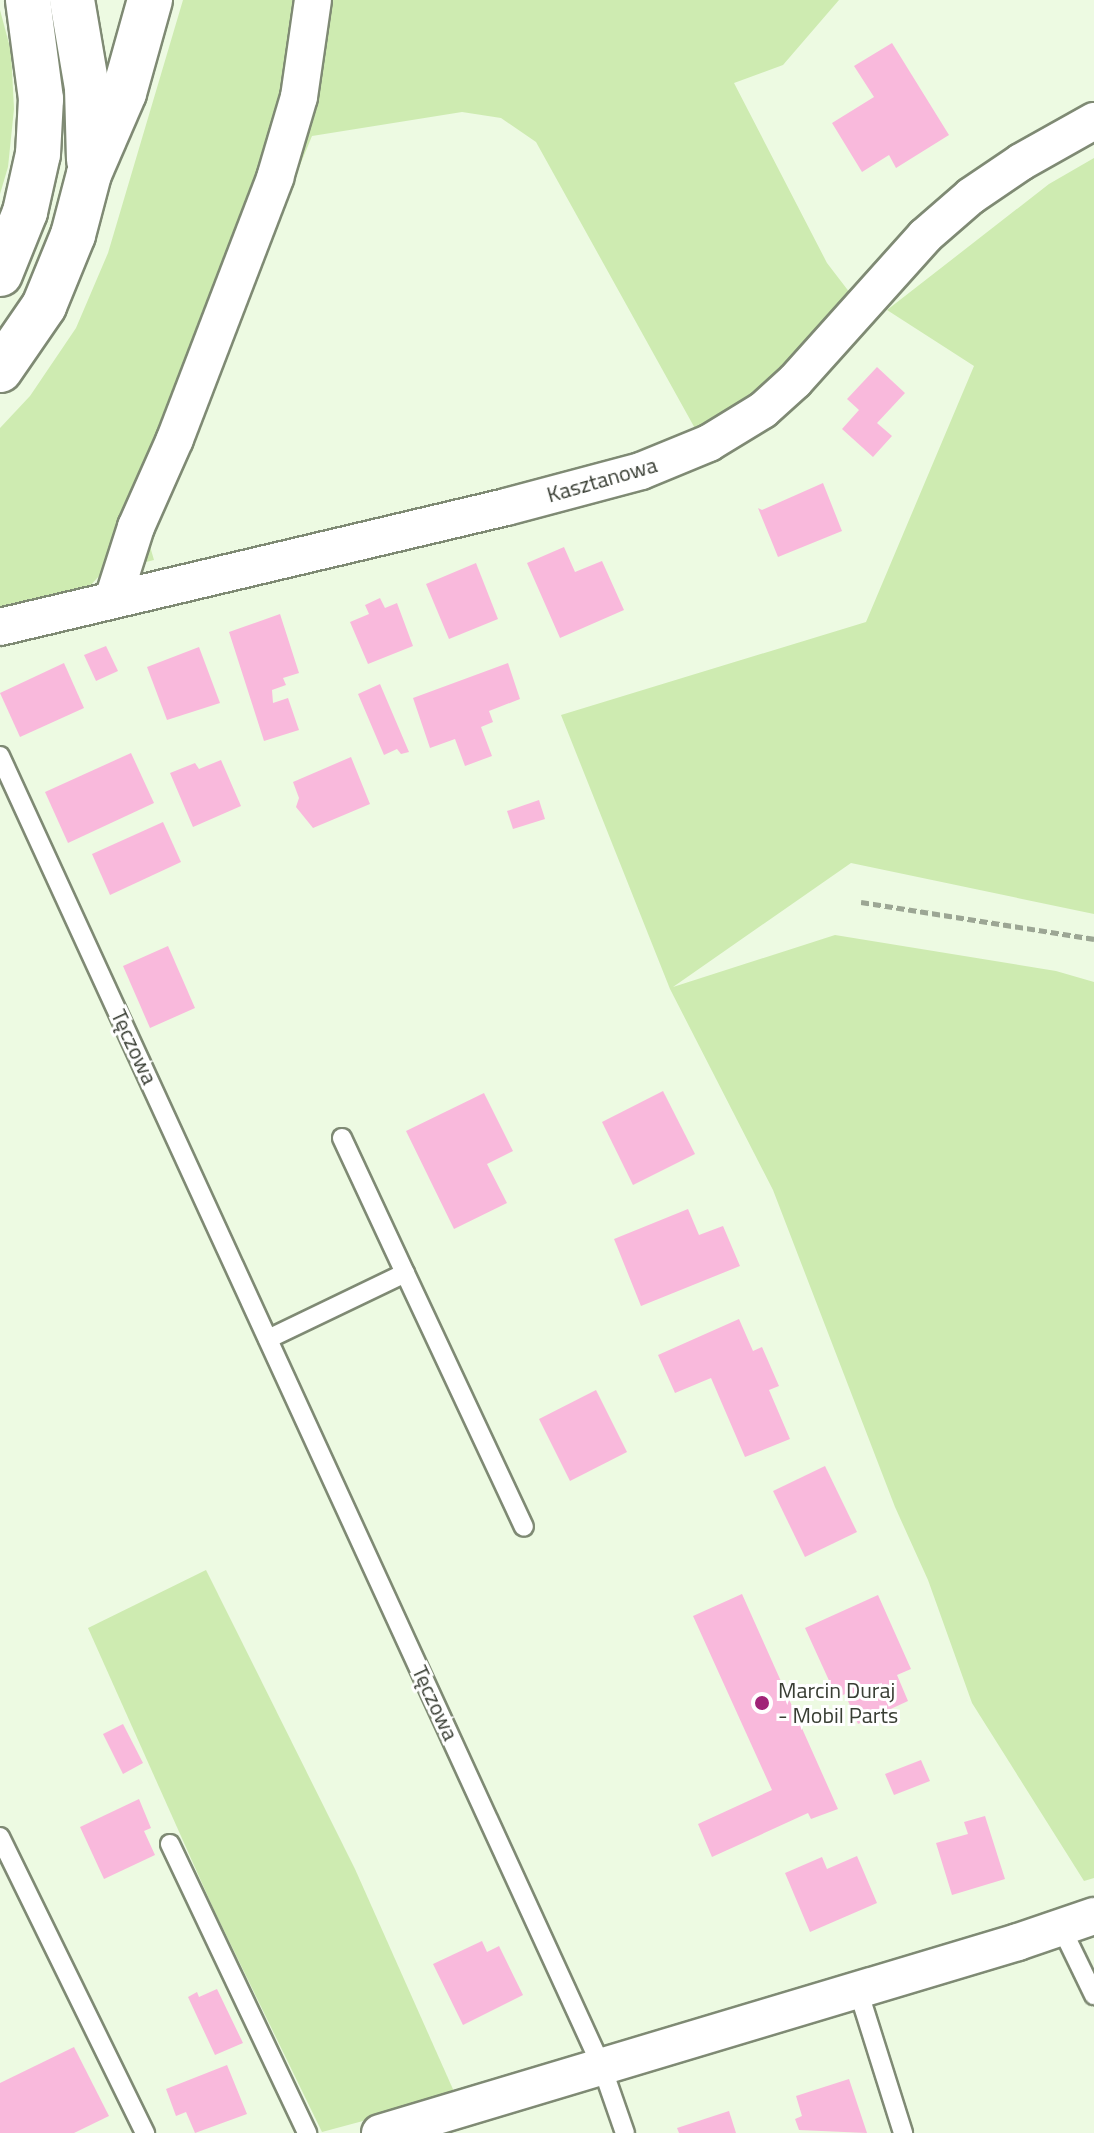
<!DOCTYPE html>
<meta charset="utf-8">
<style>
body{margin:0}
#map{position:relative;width:1094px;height:2133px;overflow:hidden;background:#edfae2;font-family:"Titillium Web",sans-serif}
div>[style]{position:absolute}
.green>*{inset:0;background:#ceebb1}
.building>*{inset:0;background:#f9b9dc}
.path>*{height:5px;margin-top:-2.5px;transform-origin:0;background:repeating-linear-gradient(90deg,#9ca694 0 8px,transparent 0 12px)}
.roads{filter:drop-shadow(2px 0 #7f8a74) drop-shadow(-2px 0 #7f8a74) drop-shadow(0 2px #7f8a74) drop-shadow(0 -2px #7f8a74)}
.service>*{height:18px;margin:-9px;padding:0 9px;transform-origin:9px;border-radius:9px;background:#fff}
.minor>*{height:36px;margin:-18px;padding:0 18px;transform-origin:18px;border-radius:18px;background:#fff}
.motorway>*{height:44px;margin:-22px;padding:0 22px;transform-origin:22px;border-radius:22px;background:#fff}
.dots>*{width:22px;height:22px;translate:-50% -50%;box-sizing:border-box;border:4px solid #fff;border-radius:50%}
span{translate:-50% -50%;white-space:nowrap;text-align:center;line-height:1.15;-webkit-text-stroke:6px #fff;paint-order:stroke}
.street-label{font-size:22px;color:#393e34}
.poi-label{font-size:22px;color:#393e34}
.left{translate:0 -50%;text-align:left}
</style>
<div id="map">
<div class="green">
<i style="clip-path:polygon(183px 0,839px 0,783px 65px,734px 83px,827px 263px,850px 293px,809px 344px,771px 382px,697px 432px,536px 142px,501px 118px,462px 112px,312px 136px,147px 536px,154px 560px,102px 573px,87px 589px,0 615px,0 428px,30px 396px,76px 328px,108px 253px)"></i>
<i style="clip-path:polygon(0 10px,11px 51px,14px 109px,8px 167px,0 194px)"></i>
<i style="clip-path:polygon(1094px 158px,1094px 914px,851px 863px,673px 987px,835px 935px,1056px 971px,1094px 982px,1094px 1878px,1084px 1881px,972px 1703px,928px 1580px,895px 1507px,773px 1190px,670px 989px,561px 715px,866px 622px,974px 366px,887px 310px,1049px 184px)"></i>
<i style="clip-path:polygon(206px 1570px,355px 1869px,456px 2096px,322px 2132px,214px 1910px,88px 1628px)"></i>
</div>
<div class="building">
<i style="clip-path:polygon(892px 43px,949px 135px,896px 168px,889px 155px,862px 172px,832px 123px,874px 97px,854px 66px)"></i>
<i style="clip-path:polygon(877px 367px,905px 393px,877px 423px,892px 436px,873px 457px,842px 429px,859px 410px,847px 399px)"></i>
<i style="clip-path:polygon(823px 483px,842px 531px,778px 557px,758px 508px,762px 510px)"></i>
<i style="clip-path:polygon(564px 547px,575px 572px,602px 561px,624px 610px,560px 638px,527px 563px)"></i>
<i style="clip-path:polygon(476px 563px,498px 619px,449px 639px,426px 584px)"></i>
<i style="clip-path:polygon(380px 598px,385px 608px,397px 603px,413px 646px,368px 664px,350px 622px,369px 614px,365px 605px)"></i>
<i style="clip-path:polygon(280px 614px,299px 673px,283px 678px,286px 685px,272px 690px,273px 703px,288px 698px,299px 730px,264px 741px,229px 632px)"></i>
<i style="clip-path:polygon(106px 646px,118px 671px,96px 681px,84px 655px)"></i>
<i style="clip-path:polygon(199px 647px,220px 703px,167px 720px,147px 667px)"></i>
<i style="clip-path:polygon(64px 663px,84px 708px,20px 737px,0 693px)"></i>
<i style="clip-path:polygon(508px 663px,520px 699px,489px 711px,493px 722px,481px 727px,492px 756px,465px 766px,455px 739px,430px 748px,413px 698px)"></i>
<i style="clip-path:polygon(380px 684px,409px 752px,401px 754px,397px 749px,384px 755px,358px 694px)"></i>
<i style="clip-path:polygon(131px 753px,154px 803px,68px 843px,45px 792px)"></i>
<i style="clip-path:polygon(351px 757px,370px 804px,313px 828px,296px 807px,299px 798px,293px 782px)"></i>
<i style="clip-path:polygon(221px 760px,241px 806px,193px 827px,170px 773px,195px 763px,199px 769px)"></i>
<i style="clip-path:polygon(539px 800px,545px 819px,513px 829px,507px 811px)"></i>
<i style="clip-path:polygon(163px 822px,181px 862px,110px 895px,92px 854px)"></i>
<i style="clip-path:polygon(168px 946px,195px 1008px,150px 1028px,123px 966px)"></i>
<i style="clip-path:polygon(663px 1091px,695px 1154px,633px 1185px,602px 1122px)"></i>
<i style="clip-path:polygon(484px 1093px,513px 1151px,487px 1164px,507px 1203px,454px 1229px,406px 1131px)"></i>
<i style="clip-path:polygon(688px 1209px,699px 1235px,723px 1226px,740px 1266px,641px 1306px,614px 1239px)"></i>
<i style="clip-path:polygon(739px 1319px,753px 1351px,762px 1347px,779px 1386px,769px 1390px,790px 1439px,745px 1457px,711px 1378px,675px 1393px,658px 1355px)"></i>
<i style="clip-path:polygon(596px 1390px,627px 1452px,570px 1481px,539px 1419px)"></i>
<i style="clip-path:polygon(825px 1466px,857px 1532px,805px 1557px,773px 1491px)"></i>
<i style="clip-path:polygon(742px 1594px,838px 1809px,811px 1819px,808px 1813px,712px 1857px,698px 1824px,772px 1790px,693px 1616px)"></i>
<i style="clip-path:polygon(878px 1595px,911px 1669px,897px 1675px,908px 1701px,858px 1724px,845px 1694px,837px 1698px,805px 1628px)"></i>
<i style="clip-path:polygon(123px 1724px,143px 1763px,123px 1774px,103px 1734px)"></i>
<i style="clip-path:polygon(921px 1760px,930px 1781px,894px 1795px,885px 1774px)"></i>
<i style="clip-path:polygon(139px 1799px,151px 1828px,144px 1831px,155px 1855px,104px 1879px,80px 1827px)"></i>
<i style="clip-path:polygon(985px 1816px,1005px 1879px,952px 1895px,936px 1843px,968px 1834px,964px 1822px)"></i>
<i style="clip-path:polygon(857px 1856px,877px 1903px,810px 1932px,785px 1873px,822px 1857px,827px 1869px)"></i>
<i style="clip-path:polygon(482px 1941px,487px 1952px,499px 1946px,523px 1995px,463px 2025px,433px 1964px)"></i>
<i style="clip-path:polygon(217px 1989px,243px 2043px,215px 2055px,188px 1997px,197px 1992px,199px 1997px)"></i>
<i style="clip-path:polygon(74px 2047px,109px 2116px,74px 2133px,0 2133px,0 2083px)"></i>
<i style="clip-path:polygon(227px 2065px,247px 2114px,195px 2133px,186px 2112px,176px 2116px,166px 2089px)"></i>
<i style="clip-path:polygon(849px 2079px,867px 2133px,799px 2130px,795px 2119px,802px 2116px,796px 2096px)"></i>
<i style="clip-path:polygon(729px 2111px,736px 2133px,679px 2133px,677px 2128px)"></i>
</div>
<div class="path">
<i style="left:861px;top:902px;width:236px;rotate:9deg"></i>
</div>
<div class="roads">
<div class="service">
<i style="left:0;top:756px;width:1443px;rotate:65.34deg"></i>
<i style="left:602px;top:2067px;width:70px;rotate:70.8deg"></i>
<i style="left:405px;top:1273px;width:280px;rotate:64.9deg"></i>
<i style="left:268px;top:1339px;width:152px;rotate:-25.7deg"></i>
<i style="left:405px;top:1273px;width:149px;rotate:-115deg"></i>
<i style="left:0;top:1837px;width:330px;rotate:63.9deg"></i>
<i style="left:170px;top:1844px;width:320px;rotate:64.6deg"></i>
<i style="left:1061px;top:1927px;width:76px;rotate:64.1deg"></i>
<i style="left:858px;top:1990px;width:150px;rotate:72.5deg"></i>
</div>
<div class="minor">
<i style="left:113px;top:599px;width:76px;rotate:-72.3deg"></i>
<i style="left:136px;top:527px;width:96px;rotate:-66.1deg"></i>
<i style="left:175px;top:439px;width:280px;rotate:-69deg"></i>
<i style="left:275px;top:178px;width:84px;rotate:-73.5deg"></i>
<i style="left:299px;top:97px;width:98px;rotate:-81.8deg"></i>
<i style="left:0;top:627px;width:520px;rotate:-13.34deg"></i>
<i style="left:506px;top:507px;width:140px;rotate:-14.9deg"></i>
<i style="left:641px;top:471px;width:74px;rotate:-22.4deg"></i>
<i style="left:709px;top:443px;width:63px;rotate:-31.4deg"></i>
<i style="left:763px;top:410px;width:43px;rotate:-42.2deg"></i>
<i style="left:795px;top:381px;width:195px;rotate:-48.1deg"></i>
<i style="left:925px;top:236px;width:61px;rotate:-41deg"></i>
<i style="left:971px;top:196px;width:60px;rotate:-34.2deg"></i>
<i style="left:1021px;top:162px;width:84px;rotate:-29.3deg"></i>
<i style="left:380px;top:2133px;width:666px;rotate:-16.67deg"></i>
<i style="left:1018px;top:1942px;width:80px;rotate:-18.9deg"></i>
</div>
<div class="motorway">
<i style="left:72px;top:0;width:89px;rotate:80.3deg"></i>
<i style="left:87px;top:88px;width:72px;rotate:88.4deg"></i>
<i style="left:0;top:274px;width:67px;rotate:-68deg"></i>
<i style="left:25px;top:212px;width:59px;rotate:-77.4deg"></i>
<i style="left:38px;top:154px;width:55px;rotate:-86.9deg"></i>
<i style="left:41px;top:99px;width:100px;rotate:-97.5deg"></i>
<i style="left:0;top:370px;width:78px;rotate:-55.5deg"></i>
<i style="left:44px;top:306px;width:77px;rotate:-67.8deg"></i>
<i style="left:73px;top:235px;width:63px;rotate:-75.3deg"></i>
<i style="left:89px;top:174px;width:88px;rotate:-66.6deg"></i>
<i style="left:124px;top:93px;width:97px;rotate:-74.4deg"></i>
</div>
</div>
<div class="dots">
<i style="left:762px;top:1703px;background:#a02377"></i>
</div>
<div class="street-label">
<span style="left:602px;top:480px;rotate:-16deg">Kasztanowa</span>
<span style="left:134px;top:1047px;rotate:65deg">Tęczowa</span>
<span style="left:435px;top:1703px;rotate:65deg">Tęczowa</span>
</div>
<div class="poi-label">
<span class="left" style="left:778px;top:1703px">Marcin Duraj<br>- Mobil Parts</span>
</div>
</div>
